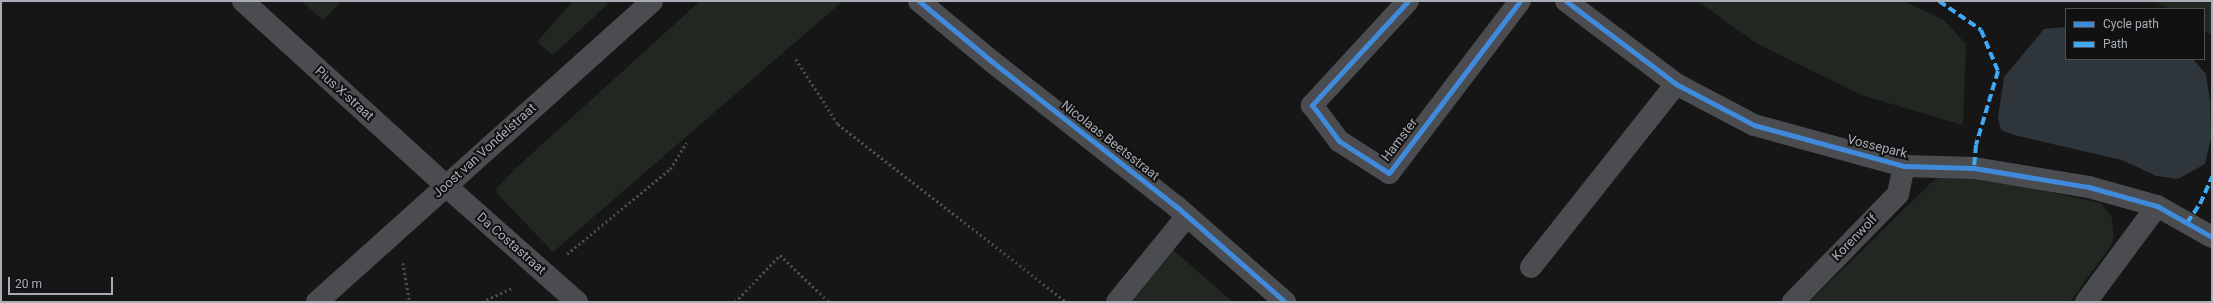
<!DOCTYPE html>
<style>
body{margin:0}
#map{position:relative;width:2213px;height:303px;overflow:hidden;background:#161617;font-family:Roboto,sans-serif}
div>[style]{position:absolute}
.green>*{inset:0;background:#212721}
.water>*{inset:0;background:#2f363b}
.path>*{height:2.5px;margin-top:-1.25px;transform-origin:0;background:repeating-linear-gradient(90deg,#4d4e50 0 2px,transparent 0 5px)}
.minor>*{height:22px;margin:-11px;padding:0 11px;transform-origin:11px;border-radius:11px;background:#4b4c4f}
.quiet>*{height:4px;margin-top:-2px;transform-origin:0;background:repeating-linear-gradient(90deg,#3fa9f5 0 8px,transparent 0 12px)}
.cycleway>*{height:5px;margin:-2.5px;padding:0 2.5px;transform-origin:2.5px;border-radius:2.5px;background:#408adc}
span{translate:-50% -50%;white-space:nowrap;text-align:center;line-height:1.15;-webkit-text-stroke:4px #111112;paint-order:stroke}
.street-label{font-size:13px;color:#a9aeb6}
.frame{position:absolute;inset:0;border:2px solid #a9aeb6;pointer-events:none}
.legend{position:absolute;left:2065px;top:8px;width:140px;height:52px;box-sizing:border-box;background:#111112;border:1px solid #4e5054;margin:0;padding:5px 7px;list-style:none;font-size:12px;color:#a9aeb6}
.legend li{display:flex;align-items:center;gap:8px;height:20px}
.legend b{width:20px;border:1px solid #4e5054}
.scale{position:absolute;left:8px;top:277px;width:105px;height:18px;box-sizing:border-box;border:2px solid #a9aeb6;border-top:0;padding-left:5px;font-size:12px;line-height:14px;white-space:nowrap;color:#a9aeb6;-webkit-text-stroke:3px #111112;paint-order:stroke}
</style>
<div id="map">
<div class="green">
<i style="clip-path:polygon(301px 1px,342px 1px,323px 20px)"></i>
<i style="clip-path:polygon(573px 1px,611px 1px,553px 55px,537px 42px)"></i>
<i style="clip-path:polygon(700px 1px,843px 1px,553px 252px,499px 196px,496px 189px,516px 168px)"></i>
<i style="clip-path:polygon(1697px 1px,1904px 1px,1944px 20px,1966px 44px,1963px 125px,1861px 95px,1756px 43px)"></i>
<i style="clip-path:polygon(2154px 1px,2212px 1px,2212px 36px,2204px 31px,2204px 9px,2170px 9px)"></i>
<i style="clip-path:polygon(1951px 176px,2026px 187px,2101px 203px,2112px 218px,2114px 238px,2110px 247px,2070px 302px,1809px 302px,1931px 183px,1938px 178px)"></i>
<i style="clip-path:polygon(1171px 248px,1233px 302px,1128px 302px)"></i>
</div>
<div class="water">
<i style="clip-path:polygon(2066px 27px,2066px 59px,2193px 59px,2206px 74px,2210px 102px,2211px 138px,2205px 164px,2178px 179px,2156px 176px,2122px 160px,2014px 135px,2001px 130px,1998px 118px,2004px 77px,2044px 29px)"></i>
</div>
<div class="path">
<i style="left:796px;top:59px;width:77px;rotate:57.1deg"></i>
<i style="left:838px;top:124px;width:290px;rotate:37.9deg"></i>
<i style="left:567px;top:254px;width:134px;rotate:-39.5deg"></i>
<i style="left:670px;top:169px;width:31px;rotate:-58deg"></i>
<i style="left:403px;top:263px;width:40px;rotate:80deg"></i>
<i style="left:482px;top:302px;width:35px;rotate:-25deg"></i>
<i style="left:735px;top:302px;width:65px;rotate:-46.2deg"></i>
<i style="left:780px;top:255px;width:68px;rotate:43.8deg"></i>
</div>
<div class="minor">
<i style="left:243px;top:1px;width:275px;rotate:42.3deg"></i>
<i style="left:446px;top:186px;width:175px;rotate:41.5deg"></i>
<i style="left:919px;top:1px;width:92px;rotate:39.7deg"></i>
<i style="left:990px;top:60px;width:238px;rotate:38.2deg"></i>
<i style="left:1177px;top:207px;width:144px;rotate:41.3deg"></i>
<i style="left:1408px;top:1px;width:142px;rotate:132.7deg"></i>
<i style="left:1312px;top:105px;width:45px;rotate:53.1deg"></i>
<i style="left:1339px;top:141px;width:59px;rotate:32.6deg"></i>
<i style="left:1389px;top:173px;width:216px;rotate:-52.7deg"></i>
<i style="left:1566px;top:1px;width:138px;rotate:37deg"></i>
<i style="left:1676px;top:84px;width:88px;rotate:27.7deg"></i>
<i style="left:1754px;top:125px;width:156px;rotate:15.3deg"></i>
<i style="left:1904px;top:166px;width:70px;rotate:1.6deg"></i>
<i style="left:1974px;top:168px;width:117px;rotate:9.4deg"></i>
<i style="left:2089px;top:187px;width:71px;rotate:15.6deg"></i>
<i style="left:2157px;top:206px;width:63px;rotate:29.4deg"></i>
<i style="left:1531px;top:267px;width:233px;rotate:-51.6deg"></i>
<i style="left:317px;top:302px;width:450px;rotate:-41.9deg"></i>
<i style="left:1117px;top:302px;width:111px;rotate:-50.9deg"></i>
<i style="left:1793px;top:302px;width:151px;rotate:-45.8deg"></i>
<i style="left:1898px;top:194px;width:29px;rotate:-78deg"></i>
<i style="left:2086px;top:302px;width:119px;rotate:-53.5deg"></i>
</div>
<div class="quiet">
<i style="left:1939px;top:1px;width:51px;rotate:34.6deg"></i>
<i style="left:1981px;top:30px;width:44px;rotate:67.5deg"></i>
<i style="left:1998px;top:71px;width:77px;rotate:106.6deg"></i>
<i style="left:1976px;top:145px;width:23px;rotate:95deg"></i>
<i style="left:2187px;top:223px;width:23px;rotate:-56deg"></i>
<i style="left:2200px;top:204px;width:30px;rotate:-66deg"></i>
</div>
<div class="cycleway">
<i style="left:919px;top:1px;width:92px;rotate:39.7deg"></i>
<i style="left:990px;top:60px;width:238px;rotate:38.2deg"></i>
<i style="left:1177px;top:207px;width:144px;rotate:41.3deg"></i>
<i style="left:1408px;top:1px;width:142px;rotate:132.7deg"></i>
<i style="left:1312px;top:105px;width:45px;rotate:53.1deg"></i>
<i style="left:1339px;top:141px;width:59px;rotate:32.6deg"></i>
<i style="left:1389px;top:173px;width:216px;rotate:-52.7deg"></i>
<i style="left:1566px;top:1px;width:138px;rotate:37deg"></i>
<i style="left:1676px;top:84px;width:88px;rotate:27.7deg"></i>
<i style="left:1754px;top:125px;width:156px;rotate:15.3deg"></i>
<i style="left:1904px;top:166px;width:70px;rotate:1.6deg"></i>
<i style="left:1974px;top:168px;width:117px;rotate:9.4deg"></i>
<i style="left:2089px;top:187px;width:71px;rotate:15.6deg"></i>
<i style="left:2157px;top:206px;width:63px;rotate:29.4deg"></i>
</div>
<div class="street-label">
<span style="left:344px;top:94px;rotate:42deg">Pius X-straat</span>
<span style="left:1400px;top:140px;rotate:-53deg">Hamster</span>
<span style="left:1110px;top:141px;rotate:38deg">Nicolaas Beetsstraat</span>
<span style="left:1877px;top:147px;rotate:14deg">Vossepark</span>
<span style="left:485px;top:151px;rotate:-42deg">Joost van Vondelstraat</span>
<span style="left:1855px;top:238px;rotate:-46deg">Korenwolf</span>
<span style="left:511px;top:244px;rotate:41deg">Da Costastraat</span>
</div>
<div class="frame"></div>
<ul class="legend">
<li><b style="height:5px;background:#408adc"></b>Cycle path</li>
<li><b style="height:5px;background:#3fa9f5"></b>Path</li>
</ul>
<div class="scale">20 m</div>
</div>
